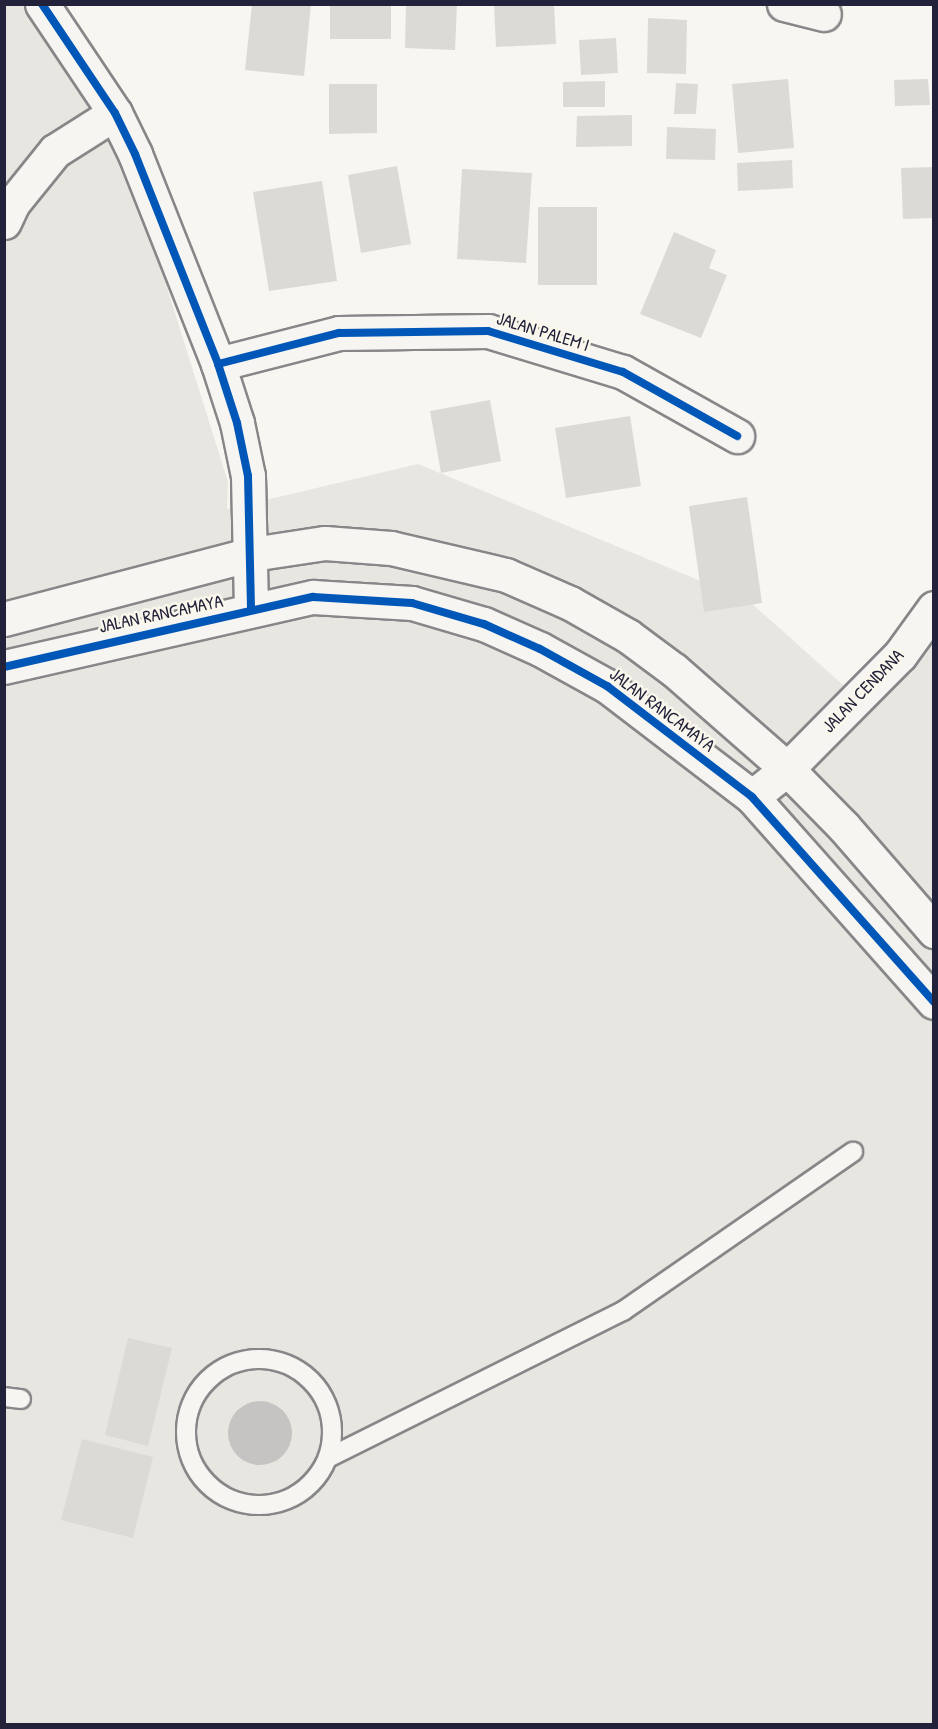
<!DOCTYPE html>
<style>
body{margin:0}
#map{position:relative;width:938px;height:1729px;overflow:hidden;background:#f8f6f0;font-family:"Patrick Hand",sans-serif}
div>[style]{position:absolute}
.green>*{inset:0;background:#e8e6e0}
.water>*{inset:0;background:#c6c4c3}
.round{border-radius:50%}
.building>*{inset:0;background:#dbdad7}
.roads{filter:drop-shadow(2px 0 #878688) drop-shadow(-2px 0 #878688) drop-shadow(0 2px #878688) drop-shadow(0 -2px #878688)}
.service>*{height:18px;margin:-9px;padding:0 9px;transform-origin:9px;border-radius:9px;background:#f6f5f1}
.service>.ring{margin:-9px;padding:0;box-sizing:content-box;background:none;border:18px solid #f6f5f1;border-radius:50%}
.minor>*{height:33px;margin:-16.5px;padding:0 16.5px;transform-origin:16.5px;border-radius:16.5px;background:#f6f5f1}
.tertiary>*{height:33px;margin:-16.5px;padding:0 16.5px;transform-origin:16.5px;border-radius:16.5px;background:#f6f5f1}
.cycleway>*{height:8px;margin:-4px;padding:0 4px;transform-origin:4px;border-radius:4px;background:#0057b8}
span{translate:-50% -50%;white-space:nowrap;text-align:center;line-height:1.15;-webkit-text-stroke:5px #fbf7ec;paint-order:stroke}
.street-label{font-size:18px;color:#22223b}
.frame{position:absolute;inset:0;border:6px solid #22223b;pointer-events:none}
</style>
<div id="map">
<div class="green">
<i style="clip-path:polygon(28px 4px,122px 144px,228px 482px,227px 509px,418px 464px,749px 601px,862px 702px,933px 611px,934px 1724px,5px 1724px,4px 5px)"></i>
</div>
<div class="water">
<i class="round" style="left:228px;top:1401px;width:64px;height:64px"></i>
</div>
<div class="building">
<i style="clip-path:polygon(252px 4px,311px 4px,304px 76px,245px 70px)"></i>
<i style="clip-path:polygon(330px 4px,391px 4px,391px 39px,330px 39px)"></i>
<i style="clip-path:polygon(406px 4px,457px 4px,455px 50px,405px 48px)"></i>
<i style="clip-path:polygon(494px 4px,554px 4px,556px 44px,496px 47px)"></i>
<i style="clip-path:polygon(648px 18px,687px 20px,686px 74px,647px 73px)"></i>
<i style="clip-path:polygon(616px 38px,618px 73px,581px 75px,579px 40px)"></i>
<i style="clip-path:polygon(788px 79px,794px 148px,738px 153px,732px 84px)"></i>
<i style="clip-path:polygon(928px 79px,930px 105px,895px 106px,894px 80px)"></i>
<i style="clip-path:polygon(605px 81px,605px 107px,563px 107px,563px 82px)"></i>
<i style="clip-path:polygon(676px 83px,698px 84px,696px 114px,674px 114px)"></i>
<i style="clip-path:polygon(329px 84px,377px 84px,377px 133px,329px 134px)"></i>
<i style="clip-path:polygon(632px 115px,632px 146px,576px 147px,577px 116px)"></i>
<i style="clip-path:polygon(667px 127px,716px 129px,715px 160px,666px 159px)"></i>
<i style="clip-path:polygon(792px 160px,793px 188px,738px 191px,737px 163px)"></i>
<i style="clip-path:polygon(397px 166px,411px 244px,361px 253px,348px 175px)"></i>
<i style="clip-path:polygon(934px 167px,934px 218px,903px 219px,901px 168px)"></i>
<i style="clip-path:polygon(462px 169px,532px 173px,526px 263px,457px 259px)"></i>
<i style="clip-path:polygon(322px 181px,337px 281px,269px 291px,253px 192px)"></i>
<i style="clip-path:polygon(538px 207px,597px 207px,597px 285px,538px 285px)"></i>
<i style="clip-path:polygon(674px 232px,716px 250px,709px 268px,727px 275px,701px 338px,640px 314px)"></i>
<i style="clip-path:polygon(490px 400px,501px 461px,441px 473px,430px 411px)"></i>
<i style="clip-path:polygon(630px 416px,641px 486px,566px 498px,555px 428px)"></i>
<i style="clip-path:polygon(747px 497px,762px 603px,704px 612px,689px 506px)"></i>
<i style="clip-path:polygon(128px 1338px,172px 1348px,148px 1446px,105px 1435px)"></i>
<i style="clip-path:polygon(82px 1439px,153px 1457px,133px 1538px,61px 1520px)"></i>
</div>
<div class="roads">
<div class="service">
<i class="ring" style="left:186px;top:1359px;width:128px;height:128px"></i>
<i style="left:4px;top:1397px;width:17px;rotate:7deg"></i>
<i style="left:328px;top:1458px;width:330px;rotate:-26.5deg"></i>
<i style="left:623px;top:1311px;width:280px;rotate:-34.7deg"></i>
</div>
<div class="minor">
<i style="left:42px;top:4px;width:131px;rotate:56.2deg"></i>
<i style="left:115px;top:113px;width:46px;rotate:64deg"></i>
<i style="left:135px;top:154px;width:226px;rotate:68.4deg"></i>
<i style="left:218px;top:364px;width:62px;rotate:72.1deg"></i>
<i style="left:237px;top:423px;width:54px;rotate:78.3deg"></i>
<i style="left:248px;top:476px;width:134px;rotate:88.7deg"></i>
<i style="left:784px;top:4px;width:41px;rotate:14deg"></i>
<i style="left:4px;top:222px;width:21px;rotate:-65deg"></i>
<i style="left:13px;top:203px;width:67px;rotate:-51.1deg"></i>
<i style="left:55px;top:151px;width:71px;rotate:-32.3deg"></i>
<i style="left:218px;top:364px;width:125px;rotate:-14.4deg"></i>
<i style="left:339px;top:333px;width:149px;rotate:-0.8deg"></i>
<i style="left:488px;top:331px;width:141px;rotate:16.9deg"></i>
<i style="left:623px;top:372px;width:131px;rotate:29.3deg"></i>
<i style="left:752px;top:797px;width:45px;rotate:-38.7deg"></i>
<i style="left:787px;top:769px;width:161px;rotate:-45.3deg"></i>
<i style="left:900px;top:655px;width:58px;rotate:-54.1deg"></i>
</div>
<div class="tertiary">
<i style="left:4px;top:619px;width:256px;rotate:-14.7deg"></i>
<i style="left:252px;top:554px;width:74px;rotate:-8.6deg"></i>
<i style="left:325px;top:543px;width:66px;rotate:4.3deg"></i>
<i style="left:391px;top:548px;width:118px;rotate:13.2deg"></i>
<i style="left:506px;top:575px;width:70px;rotate:23.6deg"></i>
<i style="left:570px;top:603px;width:67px;rotate:29.6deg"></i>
<i style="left:628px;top:636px;width:57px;rotate:36.5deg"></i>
<i style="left:674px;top:670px;width:150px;rotate:41.2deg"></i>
<i style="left:787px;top:769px;width:81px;rotate:45.5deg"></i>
<i style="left:844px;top:827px;width:138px;rotate:49.1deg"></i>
<i style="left:4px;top:667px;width:317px;rotate:-12.8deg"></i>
<i style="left:313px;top:597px;width:99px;rotate:3.5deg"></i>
<i style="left:412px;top:603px;width:75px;rotate:16.3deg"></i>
<i style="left:484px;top:624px;width:61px;rotate:24.1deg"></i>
<i style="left:540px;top:649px;width:77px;rotate:28.9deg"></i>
<i style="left:607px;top:686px;width:183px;rotate:37.4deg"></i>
<i style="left:752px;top:797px;width:274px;rotate:48.4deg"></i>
</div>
</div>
<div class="cycleway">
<i style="left:42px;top:4px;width:131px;rotate:56.2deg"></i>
<i style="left:115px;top:113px;width:46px;rotate:64deg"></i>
<i style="left:135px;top:154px;width:226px;rotate:68.4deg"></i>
<i style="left:218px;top:364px;width:62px;rotate:72.1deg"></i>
<i style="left:237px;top:423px;width:54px;rotate:78.3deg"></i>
<i style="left:248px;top:476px;width:134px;rotate:88.7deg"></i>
<i style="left:218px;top:364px;width:125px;rotate:-14.4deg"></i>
<i style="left:339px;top:333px;width:149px;rotate:-0.8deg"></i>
<i style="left:488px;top:331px;width:141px;rotate:16.9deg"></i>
<i style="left:623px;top:372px;width:131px;rotate:29.3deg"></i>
<i style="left:4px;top:667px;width:317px;rotate:-12.8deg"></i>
<i style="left:313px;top:597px;width:99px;rotate:3.5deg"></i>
<i style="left:412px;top:603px;width:75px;rotate:16.3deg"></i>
<i style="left:484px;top:624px;width:61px;rotate:24.1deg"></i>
<i style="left:540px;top:649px;width:77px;rotate:28.9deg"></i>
<i style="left:607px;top:686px;width:183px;rotate:37.4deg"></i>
<i style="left:752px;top:797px;width:274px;rotate:48.4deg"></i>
</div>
<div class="street-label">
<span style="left:543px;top:332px;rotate:17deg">JALAN PALEM I</span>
<span style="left:161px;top:614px;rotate:-12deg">JALAN RANCAMAYA</span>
<span style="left:863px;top:691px;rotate:-46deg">JALAN CENDANA</span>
<span style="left:662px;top:710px;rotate:37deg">JALAN RANCAMAYA</span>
</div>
<div class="frame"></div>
</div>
